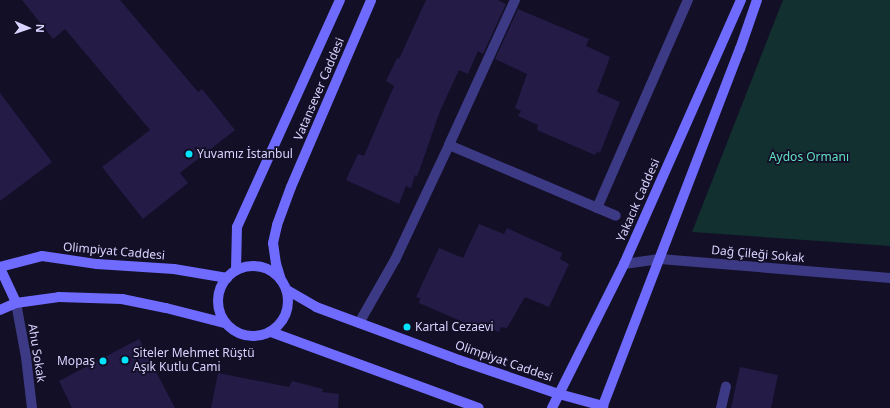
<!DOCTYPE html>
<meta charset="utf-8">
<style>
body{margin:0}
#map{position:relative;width:890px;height:408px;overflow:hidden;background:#130f26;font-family:"Noto Sans",sans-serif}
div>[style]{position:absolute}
.green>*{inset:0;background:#12302f}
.building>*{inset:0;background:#241b47}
.lane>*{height:10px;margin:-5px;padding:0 5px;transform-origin:5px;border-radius:5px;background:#3d3a85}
.street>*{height:10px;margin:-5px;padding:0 5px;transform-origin:5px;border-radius:5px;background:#3d3a85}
.secondary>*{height:10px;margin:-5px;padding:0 5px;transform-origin:5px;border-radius:5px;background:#6f6bff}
.secondary>.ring{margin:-5px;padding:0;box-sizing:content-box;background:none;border:10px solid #6f6bff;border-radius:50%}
.dots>*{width:11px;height:11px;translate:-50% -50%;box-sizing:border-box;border:2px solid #130f26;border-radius:50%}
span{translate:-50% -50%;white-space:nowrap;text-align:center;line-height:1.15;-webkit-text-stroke:3.5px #130f26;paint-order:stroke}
.street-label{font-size:12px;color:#d9d4ff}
.poi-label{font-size:12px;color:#d9d4ff}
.left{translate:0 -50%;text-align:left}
.right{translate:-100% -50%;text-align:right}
.park-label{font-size:12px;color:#5fe0c0}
.north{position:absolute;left:8px;top:8px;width:40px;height:40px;-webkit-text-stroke:3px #130f26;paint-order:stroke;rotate:92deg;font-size:11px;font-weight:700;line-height:16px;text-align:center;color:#d9d4ff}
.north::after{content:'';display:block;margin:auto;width:14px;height:18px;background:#d9d4ff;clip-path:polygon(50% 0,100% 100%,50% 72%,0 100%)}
</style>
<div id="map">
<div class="green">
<i style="clip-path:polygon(783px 0,890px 0,890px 246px,692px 232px)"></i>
</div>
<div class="building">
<i style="clip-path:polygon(22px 0,120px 0,198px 92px,202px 89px,235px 130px,180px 173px,188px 183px,143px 219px,102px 167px,150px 130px,65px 29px,53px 39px)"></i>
<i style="clip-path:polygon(426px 0,498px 0,506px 4px,483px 54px,478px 51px,468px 74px,459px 70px,440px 111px,417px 177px,415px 175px,411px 188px,406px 186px,399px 204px,346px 180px,358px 154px,364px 156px,394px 86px,386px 81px,397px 58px,399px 59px)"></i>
<i style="clip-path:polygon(518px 9px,589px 39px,586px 46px,610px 57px,597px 92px,620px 102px,600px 153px,597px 151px,595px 155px,537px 130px,538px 125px,518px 116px,521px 111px,515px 108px,527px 74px,495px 59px)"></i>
<i style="clip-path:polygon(0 93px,52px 162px,0 201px)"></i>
<i style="clip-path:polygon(479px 224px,504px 234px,507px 228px,562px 253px,560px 259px,569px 264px,549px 307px,525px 297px,507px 328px,501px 327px,499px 332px,479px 323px,477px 328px,419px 303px,420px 298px,416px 297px,439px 248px,463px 258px)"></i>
<i style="clip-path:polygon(139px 339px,175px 408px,72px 408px,59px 381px)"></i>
<i style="clip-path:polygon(740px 367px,778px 375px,771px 408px,731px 408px)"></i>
<i style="clip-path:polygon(218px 373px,289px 387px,292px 381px,323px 389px,322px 392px,339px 394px,338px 408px,211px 408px)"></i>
</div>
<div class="lane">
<i style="left:515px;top:0;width:159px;rotate:114.5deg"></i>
<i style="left:449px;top:145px;width:181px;rotate:23deg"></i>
<i style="left:597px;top:208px;width:227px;rotate:-66.4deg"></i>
<i style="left:359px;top:323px;width:73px;rotate:-60.3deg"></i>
<i style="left:395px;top:260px;width:127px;rotate:-64.8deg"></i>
<i style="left:721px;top:408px;width:22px;rotate:-77deg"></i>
</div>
<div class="street">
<i style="left:624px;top:264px;width:36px;rotate:-8deg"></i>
<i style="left:660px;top:259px;width:231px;rotate:4.7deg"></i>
<i style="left:16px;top:303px;width:55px;rotate:79.5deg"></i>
<i style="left:26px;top:357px;width:51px;rotate:83.3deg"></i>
</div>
<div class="secondary">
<i class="ring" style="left:218px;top:266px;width:60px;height:60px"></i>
<i style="left:0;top:267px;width:43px;rotate:-14.7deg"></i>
<i style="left:42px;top:256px;width:56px;rotate:8.3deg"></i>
<i style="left:97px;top:264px;width:77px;rotate:3.7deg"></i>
<i style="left:174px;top:269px;width:54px;rotate:9.6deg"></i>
<i style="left:0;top:268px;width:38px;rotate:65deg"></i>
<i style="left:236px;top:270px;width:43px;rotate:-88.7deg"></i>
<i style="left:237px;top:227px;width:249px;rotate:-65.6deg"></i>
<i style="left:281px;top:280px;width:17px;rotate:-107deg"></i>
<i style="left:276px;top:264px;width:21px;rotate:-98deg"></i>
<i style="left:273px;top:243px;width:18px;rotate:-77deg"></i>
<i style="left:277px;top:225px;width:40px;rotate:-69.8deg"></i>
<i style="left:291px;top:187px;width:203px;rotate:-66.8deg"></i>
<i style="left:287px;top:290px;width:34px;rotate:30deg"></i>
<i style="left:316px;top:307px;width:153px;rotate:20.3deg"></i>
<i style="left:459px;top:360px;width:106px;rotate:18.8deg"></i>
<i style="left:559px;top:394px;width:46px;rotate:15.3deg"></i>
<i style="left:0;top:310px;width:17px;rotate:-24deg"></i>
<i style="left:16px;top:303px;width:43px;rotate:-7.9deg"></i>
<i style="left:59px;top:297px;width:63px;rotate:1.8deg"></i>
<i style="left:122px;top:299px;width:45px;rotate:11.6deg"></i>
<i style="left:166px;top:308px;width:61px;rotate:14.3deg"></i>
<i style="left:271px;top:332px;width:221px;rotate:20.1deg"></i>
<i style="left:552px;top:408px;width:161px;rotate:-63.4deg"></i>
<i style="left:624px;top:264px;width:289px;rotate:-66.1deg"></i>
<i style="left:602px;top:408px;width:385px;rotate:-69deg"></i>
<i style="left:740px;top:49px;width:52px;rotate:-70.9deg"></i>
</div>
<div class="dots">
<i style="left:189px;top:154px;background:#00e5ff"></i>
<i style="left:407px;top:327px;background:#00e5ff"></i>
<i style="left:125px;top:360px;background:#00e5ff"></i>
<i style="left:103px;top:361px;background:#00e5ff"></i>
</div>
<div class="street-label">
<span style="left:319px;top:89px;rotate:-67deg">Vatansever Caddesi</span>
<span style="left:638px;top:200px;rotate:-66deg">Yakacık Caddesi</span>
<span style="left:114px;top:251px;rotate:5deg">Olimpiyat Caddesi</span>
<span style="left:758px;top:254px;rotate:5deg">Dağ Çileği Sokak</span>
<span style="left:37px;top:353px;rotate:81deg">Ahu Sokak</span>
<span style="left:504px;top:361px;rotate:19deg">Olimpiyat Caddesi</span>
</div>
<div class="poi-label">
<span class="left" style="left:197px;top:154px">Yuvamız İstanbul</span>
<span class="left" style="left:415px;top:327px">Kartal Cezaevi</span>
<span class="left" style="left:133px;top:360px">Siteler Mehmet Rüştü<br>Aşık Kutlu Cami</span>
<span class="right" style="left:95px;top:361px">Mopaş</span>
</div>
<div class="park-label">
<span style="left:809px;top:157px">Aydos Ormanı</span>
</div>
<div class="north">N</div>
</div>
